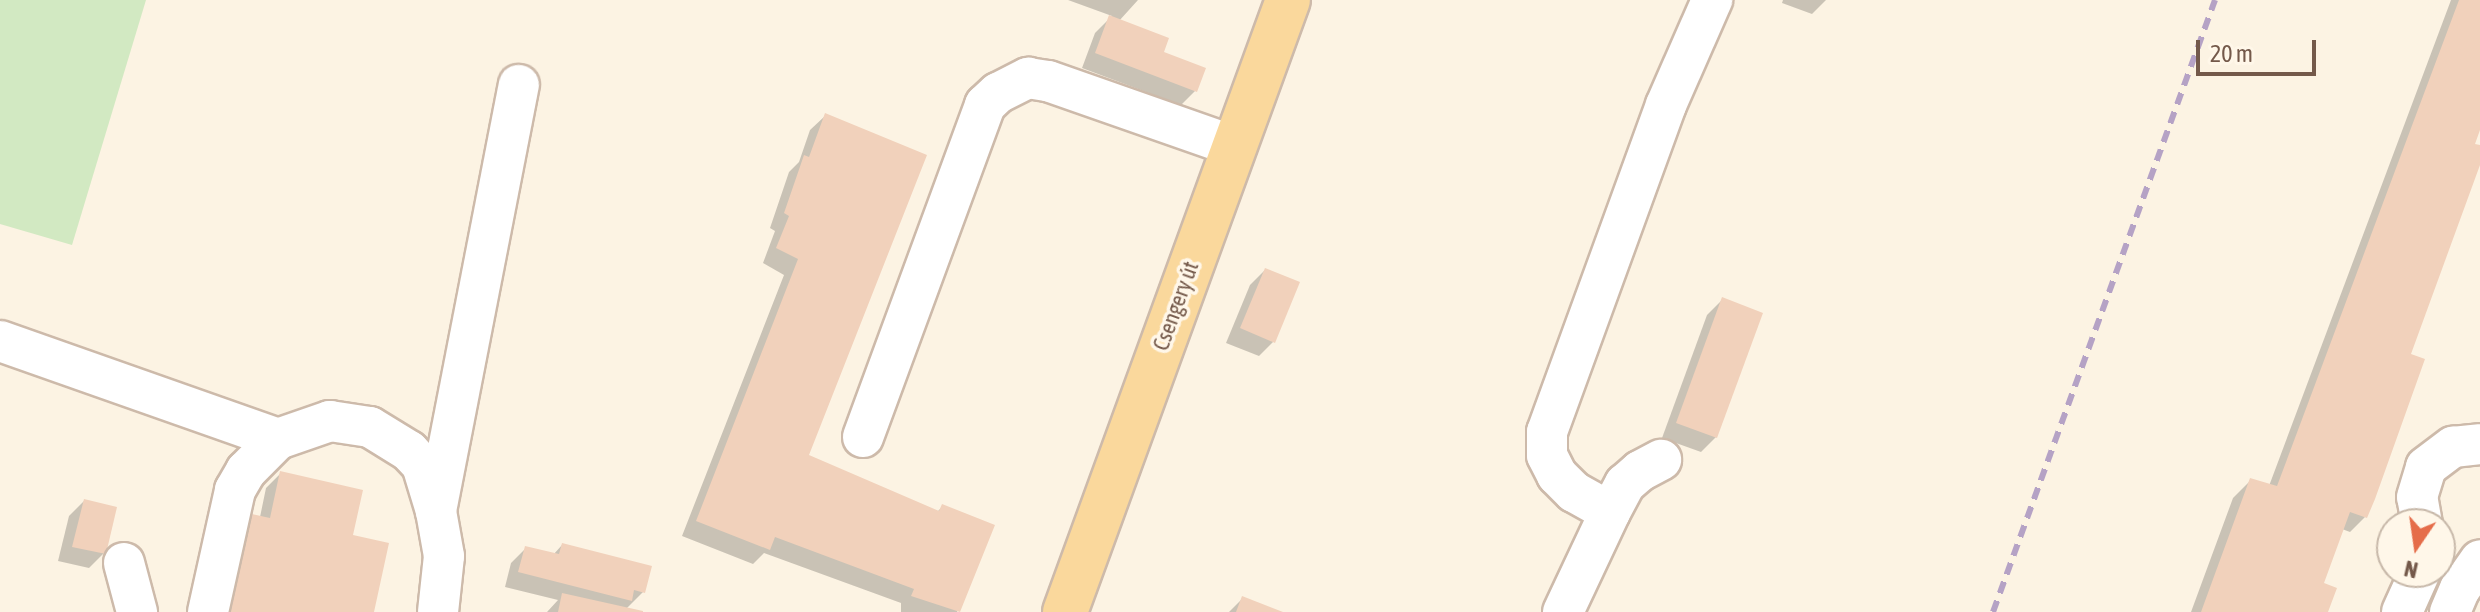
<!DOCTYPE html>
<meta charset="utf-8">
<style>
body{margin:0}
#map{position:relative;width:2480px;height:612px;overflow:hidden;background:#fcf3e3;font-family:"Asap Condensed",sans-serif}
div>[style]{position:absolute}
.green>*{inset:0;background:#d2e9c2}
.shadow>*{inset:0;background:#0003}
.building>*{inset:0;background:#f1d1bb}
.roads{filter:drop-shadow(2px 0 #cdbaaa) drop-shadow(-2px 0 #cdbaaa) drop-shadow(0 2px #cdbaaa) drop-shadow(0 -2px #cdbaaa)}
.minor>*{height:40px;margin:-20px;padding:0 20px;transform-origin:20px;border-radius:20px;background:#fff}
.major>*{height:44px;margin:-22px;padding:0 22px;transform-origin:22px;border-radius:22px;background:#fad89c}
.rail>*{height:6px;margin-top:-3px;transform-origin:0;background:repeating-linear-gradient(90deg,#b5a2c5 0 12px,transparent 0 20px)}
span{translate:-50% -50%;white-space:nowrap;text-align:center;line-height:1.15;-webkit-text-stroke:7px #fff7e9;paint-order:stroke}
.street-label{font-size:22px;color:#74594a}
.north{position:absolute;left:2376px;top:508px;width:80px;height:80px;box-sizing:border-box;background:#fff7e9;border:2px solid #c7b8a9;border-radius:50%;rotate:193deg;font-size:22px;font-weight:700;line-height:32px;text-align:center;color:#74594a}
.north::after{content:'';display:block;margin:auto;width:28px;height:36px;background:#e56d4a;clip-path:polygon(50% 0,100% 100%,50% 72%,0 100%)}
.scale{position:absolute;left:2196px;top:40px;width:120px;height:36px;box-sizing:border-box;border:4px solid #74594a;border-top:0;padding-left:10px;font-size:24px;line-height:28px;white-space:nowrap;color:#74594a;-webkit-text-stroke:6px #fff7e9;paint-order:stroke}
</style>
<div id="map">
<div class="green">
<i style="clip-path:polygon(0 0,146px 0,72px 245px,0 224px)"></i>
</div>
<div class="shadow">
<i style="clip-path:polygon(1068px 0,1138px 0,1119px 21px,1161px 53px,1196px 90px,1181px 105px,1082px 68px,1095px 33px,1112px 16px)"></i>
<i style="clip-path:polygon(1783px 0,1826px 0,1812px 14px,1782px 3px)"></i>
<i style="clip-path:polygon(2451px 0,2480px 0,2480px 124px,2472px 145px,2480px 147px,2480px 159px,2409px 355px,2365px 517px,2350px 532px,2342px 529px,2321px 584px,2325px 612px,2191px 612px,2233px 498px,2251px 480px,2269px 486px)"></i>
<i style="clip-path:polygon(825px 116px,806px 456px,936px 513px,943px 506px,992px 526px,957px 612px,901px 612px,901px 603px,764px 553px,753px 564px,682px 536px,784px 275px,763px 263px,775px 231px,770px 228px,789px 172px,799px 162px,810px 130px)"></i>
<i style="clip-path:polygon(1265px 270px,1273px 342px,1259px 356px,1226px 343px,1250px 285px)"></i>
<i style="clip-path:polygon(1722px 300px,1716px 437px,1701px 452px,1662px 438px,1707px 315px)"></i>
<i style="clip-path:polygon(281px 473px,350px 537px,372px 612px,208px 612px,238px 531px,253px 516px,260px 517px,266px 488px)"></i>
<i style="clip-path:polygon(84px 501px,104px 553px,89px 568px,58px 561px,69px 516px)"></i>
<i style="clip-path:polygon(562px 545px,643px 592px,626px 609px,637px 612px,547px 612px,558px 600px,505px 587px,511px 563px,526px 548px,553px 555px)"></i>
<i style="clip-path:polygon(1243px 598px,1279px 612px,1229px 612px)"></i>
</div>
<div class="building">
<i style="clip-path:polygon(2459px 0,2480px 0,2480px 130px,2475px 144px,2480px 145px,2480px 165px,2411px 354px,2425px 359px,2375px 499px,2367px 518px,2350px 512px,2324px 583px,2337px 588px,2328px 612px,2201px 612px,2250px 478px,2277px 486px)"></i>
<i style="clip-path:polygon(1109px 15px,1169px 38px,1164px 52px,1206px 68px,1197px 92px,1095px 53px)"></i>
<i style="clip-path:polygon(825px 113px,927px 155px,809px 455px,939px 511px,942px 504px,995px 525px,960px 612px,911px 596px,914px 589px,775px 537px,770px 550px,696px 521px,798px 259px,776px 248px,789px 216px,784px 213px,804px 155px,809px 157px)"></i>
<i style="clip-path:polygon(1265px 268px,1300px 282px,1275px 343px,1240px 328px)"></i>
<i style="clip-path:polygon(1722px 297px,1763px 313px,1717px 438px,1676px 423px)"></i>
<i style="clip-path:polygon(280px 471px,363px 490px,353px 535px,389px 543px,374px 612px,219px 612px,232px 544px,245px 546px,252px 514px,270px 518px)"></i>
<i style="clip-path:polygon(84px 499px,117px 507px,106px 554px,72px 547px)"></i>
<i style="clip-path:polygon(562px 543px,652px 566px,645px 593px,634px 590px,632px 601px,518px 572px,525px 546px,559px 554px)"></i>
<i style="clip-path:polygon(562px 593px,643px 611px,643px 612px,558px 612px)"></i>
<i style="clip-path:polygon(1242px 596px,1283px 612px,1236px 612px)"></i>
</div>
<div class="roads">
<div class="minor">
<i style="left:0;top:341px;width:295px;rotate:19.4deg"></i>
<i style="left:863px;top:437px;width:354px;rotate:-69.8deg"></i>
<i style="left:985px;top:105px;width:18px;rotate:-43deg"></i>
<i style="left:998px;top:93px;width:34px;rotate:-27deg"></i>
<i style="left:1028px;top:78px;width:20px;rotate:9deg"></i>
<i style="left:1048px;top:81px;width:197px;rotate:19.3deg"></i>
<i style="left:1610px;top:512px;width:32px;rotate:-62deg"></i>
<i style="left:1625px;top:484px;width:20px;rotate:-41deg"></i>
<i style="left:1640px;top:471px;width:24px;rotate:-28deg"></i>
<i style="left:2422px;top:524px;width:27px;rotate:-100deg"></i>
<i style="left:2417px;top:497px;width:31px;rotate:-73deg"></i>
<i style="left:2426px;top:467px;width:34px;rotate:-37deg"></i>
<i style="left:2453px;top:447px;width:27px;rotate:-6deg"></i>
<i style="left:124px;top:563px;width:51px;rotate:75.1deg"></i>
<i style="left:208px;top:612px;width:125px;rotate:-77.5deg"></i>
<i style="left:235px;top:490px;width:22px;rotate:-60deg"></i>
<i style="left:246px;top:471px;width:45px;rotate:-45deg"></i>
<i style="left:278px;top:439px;width:55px;rotate:-19.1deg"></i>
<i style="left:330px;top:421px;width:40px;rotate:8.5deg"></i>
<i style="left:370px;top:427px;width:46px;rotate:31.6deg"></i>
<i style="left:409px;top:451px;width:19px;rotate:47deg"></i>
<i style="left:422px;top:465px;width:48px;rotate:73.1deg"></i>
<i style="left:438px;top:612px;width:56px;rotate:-83.9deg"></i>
<i style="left:444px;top:556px;width:46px;rotate:-100.1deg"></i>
<i style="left:436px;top:511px;width:434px;rotate:-79deg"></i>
<i style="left:1563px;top:612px;width:110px;rotate:-64.8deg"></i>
<i style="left:1610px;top:512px;width:41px;rotate:-150.9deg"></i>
<i style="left:1574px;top:492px;width:24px;rotate:-135deg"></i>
<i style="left:1557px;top:475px;width:22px;rotate:-117deg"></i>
<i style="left:1547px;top:455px;width:23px;rotate:-90deg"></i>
<i style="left:1547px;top:432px;width:348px;rotate:-70deg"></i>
<i style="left:1666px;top:105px;width:115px;rotate:-66.3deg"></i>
<i style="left:2402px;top:612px;width:44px;rotate:-65.8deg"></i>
<i style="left:2450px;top:612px;width:25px;rotate:-67deg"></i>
<i style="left:2460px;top:589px;width:35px;rotate:-55deg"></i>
</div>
<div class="major">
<i style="left:1065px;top:612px;width:651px;rotate:-69.98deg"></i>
</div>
</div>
<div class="rail">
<i style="left:1993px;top:612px;width:651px;rotate:-70.06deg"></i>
</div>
<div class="street-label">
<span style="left:1176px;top:306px;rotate:-70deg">Csengery út</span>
</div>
<div class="north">N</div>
<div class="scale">20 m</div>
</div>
